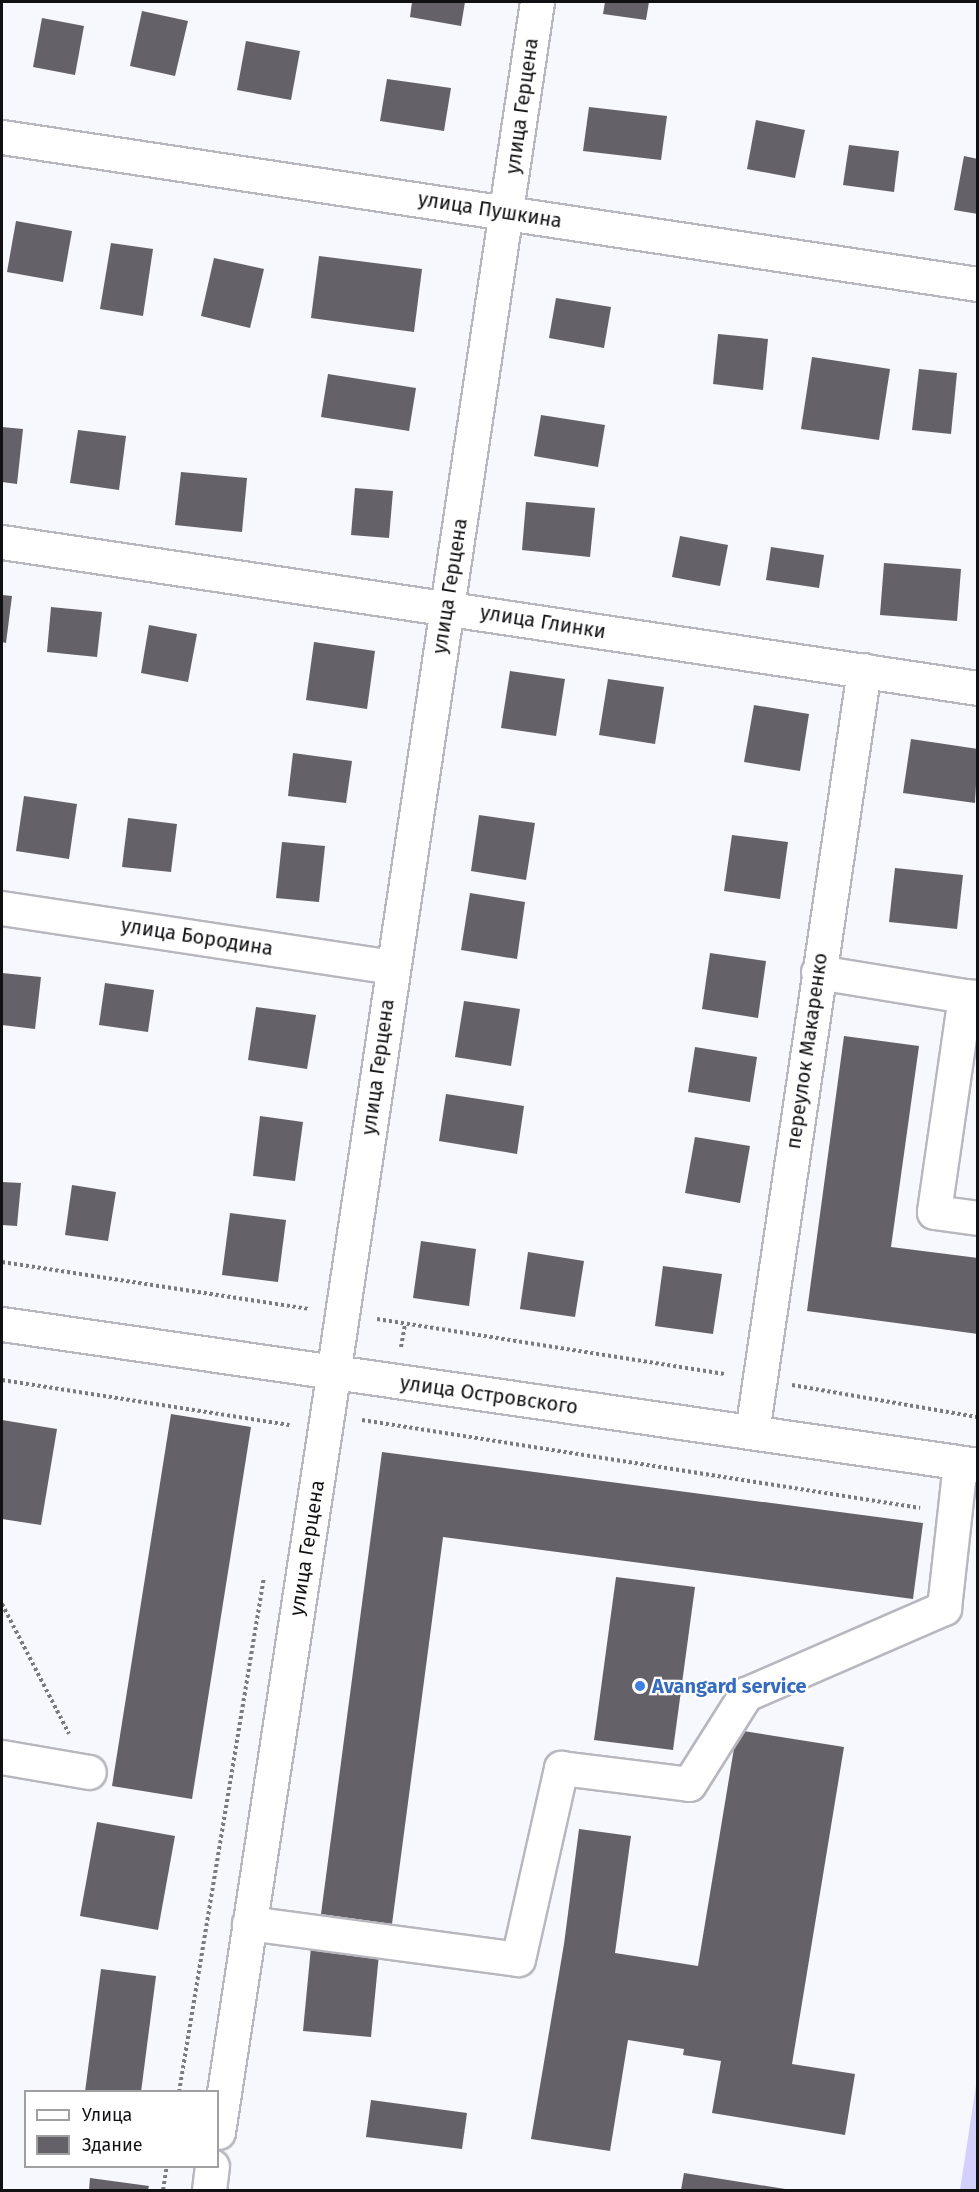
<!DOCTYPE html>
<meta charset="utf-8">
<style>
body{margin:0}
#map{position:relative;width:979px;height:2192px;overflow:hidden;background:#f7f7fe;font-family:"Fira Sans",sans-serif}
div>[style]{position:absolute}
.green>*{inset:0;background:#d3d0fd}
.building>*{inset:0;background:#656168}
.path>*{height:4px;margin-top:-2px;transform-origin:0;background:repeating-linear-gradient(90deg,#7a7a7f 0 3px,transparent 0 6px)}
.roads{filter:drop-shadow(2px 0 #b8b7bf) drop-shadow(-2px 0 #b8b7bf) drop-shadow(0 2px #b8b7bf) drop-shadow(0 -2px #b8b7bf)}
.minor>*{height:33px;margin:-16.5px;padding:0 16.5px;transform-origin:16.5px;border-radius:16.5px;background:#fff}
.dots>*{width:16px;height:16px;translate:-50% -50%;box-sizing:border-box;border:3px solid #fff;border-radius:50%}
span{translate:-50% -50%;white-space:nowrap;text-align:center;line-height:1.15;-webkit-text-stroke:4.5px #fff;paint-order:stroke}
.street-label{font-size:20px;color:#111114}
.shop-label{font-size:20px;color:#366cbe;font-weight:700}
.left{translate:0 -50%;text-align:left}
.frame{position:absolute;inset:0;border:3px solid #111114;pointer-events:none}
.legend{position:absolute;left:24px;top:2090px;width:195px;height:78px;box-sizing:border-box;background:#fff;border:2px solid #a0a0a1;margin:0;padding:8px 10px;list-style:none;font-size:18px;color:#111114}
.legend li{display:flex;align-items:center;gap:12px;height:30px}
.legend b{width:30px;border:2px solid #a0a0a1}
</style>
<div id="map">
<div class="green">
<i style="clip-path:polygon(977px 2079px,977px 2190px,960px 2190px)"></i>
</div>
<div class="building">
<i style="clip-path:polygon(412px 2px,465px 2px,461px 26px,410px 17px)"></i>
<i style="clip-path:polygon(605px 2px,649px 2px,646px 20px,603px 14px)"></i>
<i style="clip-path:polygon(142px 11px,188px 21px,175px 76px,130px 66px)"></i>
<i style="clip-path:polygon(42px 18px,84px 26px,75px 75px,33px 67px)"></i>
<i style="clip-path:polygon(246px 41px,300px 51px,291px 100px,237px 90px)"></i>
<i style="clip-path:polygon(387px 79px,451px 88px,444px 131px,380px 121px)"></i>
<i style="clip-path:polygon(589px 107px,667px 116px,661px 160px,583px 151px)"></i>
<i style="clip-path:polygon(756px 120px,805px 130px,795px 178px,747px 169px)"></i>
<i style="clip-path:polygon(849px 145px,899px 151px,894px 192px,843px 185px)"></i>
<i style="clip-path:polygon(964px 156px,978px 159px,978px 214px,954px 210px)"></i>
<i style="clip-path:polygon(16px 221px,72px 231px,63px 282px,7px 272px)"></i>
<i style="clip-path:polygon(111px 243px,153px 249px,143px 316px,100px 309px)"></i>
<i style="clip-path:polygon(319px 256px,422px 269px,414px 332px,311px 318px)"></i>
<i style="clip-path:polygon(214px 258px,264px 269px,250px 328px,201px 316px)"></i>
<i style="clip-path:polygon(556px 298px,611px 307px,604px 348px,549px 338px)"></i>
<i style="clip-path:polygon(718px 334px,768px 339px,763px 390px,713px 384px)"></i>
<i style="clip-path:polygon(812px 357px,890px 369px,879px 440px,801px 429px)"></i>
<i style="clip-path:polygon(919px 369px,957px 373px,951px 434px,912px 430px)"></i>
<i style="clip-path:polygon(328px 374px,416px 388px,409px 431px,321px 417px)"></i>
<i style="clip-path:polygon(541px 415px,605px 425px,598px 467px,534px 456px)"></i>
<i style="clip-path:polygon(2px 427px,23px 429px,17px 484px,2px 482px)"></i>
<i style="clip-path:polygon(78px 430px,126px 436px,119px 490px,70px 483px)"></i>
<i style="clip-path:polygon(181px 472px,247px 478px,242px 532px,175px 525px)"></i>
<i style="clip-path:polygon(355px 488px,393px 491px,389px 538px,351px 535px)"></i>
<i style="clip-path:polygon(526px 502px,595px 508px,590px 557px,522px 550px)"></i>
<i style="clip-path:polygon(680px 536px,728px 545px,720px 586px,672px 577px)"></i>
<i style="clip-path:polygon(771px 547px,824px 555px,819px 588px,766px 580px)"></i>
<i style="clip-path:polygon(884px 563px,961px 569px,957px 621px,880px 615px)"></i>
<i style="clip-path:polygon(2px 595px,12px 596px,6px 643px,2px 642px)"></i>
<i style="clip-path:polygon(51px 607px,102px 612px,97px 657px,47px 652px)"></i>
<i style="clip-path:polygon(149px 625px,197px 634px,188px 682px,141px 673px)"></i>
<i style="clip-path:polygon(314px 642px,375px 651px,367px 709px,306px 700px)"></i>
<i style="clip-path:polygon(510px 671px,565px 679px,556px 736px,501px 728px)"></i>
<i style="clip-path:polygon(608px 679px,664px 687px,655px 744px,599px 735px)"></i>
<i style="clip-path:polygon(754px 705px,809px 714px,800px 771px,744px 762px)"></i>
<i style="clip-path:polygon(911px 739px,978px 749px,975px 803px,903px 793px)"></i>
<i style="clip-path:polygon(293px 753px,352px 761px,346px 803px,288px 796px)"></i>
<i style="clip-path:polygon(24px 796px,77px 804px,69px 859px,16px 851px)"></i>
<i style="clip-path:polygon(479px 815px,535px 823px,526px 880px,471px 871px)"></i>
<i style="clip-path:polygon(128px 818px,177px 824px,171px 872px,122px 867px)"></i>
<i style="clip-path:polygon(732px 835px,788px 842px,780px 899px,724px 891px)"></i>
<i style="clip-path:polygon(282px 842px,325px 846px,319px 902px,276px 898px)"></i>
<i style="clip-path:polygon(895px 868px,963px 875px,957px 929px,889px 922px)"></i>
<i style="clip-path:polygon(470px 893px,525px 902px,517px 959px,461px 950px)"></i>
<i style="clip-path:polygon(710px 953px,766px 961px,758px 1018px,702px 1009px)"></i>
<i style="clip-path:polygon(2px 973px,41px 977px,35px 1029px,2px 1025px)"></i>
<i style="clip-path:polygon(105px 983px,154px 990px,148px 1032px,99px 1025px)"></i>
<i style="clip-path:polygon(464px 1001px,520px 1009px,511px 1066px,455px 1057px)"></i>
<i style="clip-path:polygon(256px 1007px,316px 1015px,307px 1069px,248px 1060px)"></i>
<i style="clip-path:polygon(844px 1036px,919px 1046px,891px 1247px,978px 1258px,978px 1334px,807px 1311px)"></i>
<i style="clip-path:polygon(695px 1047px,757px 1057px,750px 1102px,688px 1092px)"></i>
<i style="clip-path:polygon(446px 1094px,524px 1106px,517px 1154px,439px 1141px)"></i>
<i style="clip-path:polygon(260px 1116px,303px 1122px,295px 1181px,253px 1176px)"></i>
<i style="clip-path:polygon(695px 1137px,750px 1146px,740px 1203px,685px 1193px)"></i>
<i style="clip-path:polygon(2px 1182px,21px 1183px,17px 1226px,2px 1225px)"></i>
<i style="clip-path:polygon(72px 1185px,116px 1192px,108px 1241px,65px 1235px)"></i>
<i style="clip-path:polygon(230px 1213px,286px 1220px,278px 1282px,222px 1275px)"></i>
<i style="clip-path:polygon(421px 1241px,476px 1249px,469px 1306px,413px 1298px)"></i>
<i style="clip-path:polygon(528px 1252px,584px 1261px,575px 1317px,520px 1309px)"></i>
<i style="clip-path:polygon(663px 1266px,722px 1274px,713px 1334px,655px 1326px)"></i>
<i style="clip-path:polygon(171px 1414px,251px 1427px,192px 1799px,112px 1786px)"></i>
<i style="clip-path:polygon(2px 1420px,57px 1429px,41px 1525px,2px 1519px)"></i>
<i style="clip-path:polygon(382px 1452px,923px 1523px,913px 1599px,443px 1537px,392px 1924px,321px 1914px)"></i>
<i style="clip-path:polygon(616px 1577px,695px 1587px,673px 1750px,594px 1740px)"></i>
<i style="clip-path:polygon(737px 1730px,844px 1747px,792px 2064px,855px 2074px,845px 2135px,712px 2113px,721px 2061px,683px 2055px,684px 2049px,628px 2040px,610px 2151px,531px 2139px,564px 1944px,579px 1829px,631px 1836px,615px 1953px,698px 1966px)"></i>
<i style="clip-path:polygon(97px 1822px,175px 1836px,158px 1930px,80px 1916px)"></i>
<i style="clip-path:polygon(311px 1947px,379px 1954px,371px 2037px,303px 2031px)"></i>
<i style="clip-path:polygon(101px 1969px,156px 1976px,141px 2092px,85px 2092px)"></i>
<i style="clip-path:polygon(371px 2100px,467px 2113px,462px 2149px,366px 2137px)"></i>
<i style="clip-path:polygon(684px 2173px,785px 2189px,785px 2190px,681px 2190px)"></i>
<i style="clip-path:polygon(90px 2178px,149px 2186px,148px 2190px,89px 2190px)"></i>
</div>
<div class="path">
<i style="left:2px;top:1262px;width:310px;rotate:8.7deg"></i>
<i style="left:377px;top:1319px;width:352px;rotate:9deg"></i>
<i style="left:401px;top:1347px;width:23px;rotate:-80deg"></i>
<i style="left:2px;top:1380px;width:291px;rotate:8.9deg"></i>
<i style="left:792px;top:1385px;width:189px;rotate:9.8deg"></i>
<i style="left:362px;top:1420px;width:565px;rotate:8.96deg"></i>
<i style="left:2px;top:1604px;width:146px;rotate:62.7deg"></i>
<i style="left:179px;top:2092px;width:522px;rotate:-80.63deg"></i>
<i style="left:163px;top:2190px;width:24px;rotate:-81deg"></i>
</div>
<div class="roads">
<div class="minor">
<i style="left:2px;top:137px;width:987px;rotate:8.57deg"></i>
<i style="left:2px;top:542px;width:987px;rotate:8.51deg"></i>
<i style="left:2px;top:908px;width:395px;rotate:8.6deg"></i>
<i style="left:818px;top:972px;width:149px;rotate:9.3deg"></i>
<i style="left:978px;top:997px;width:13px;rotate:-176deg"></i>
<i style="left:965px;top:996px;width:218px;rotate:98.2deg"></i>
<i style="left:934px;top:1212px;width:44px;rotate:7.8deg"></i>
<i style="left:2px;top:1324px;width:986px;rotate:8.22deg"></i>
<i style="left:752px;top:1432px;width:770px;rotate:-81.64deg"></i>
<i style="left:2px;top:1757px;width:88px;rotate:9.8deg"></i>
<i style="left:249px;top:1923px;width:271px;rotate:7.6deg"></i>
<i style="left:518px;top:1959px;width:196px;rotate:-77.3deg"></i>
<i style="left:561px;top:1768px;width:129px;rotate:7.1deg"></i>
<i style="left:689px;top:1784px;width:107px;rotate:-57.7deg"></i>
<i style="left:746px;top:1694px;width:216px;rotate:-23.5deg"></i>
<i style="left:944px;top:1608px;width:146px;rotate:-83.7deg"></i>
<i style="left:218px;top:2132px;width:718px;rotate:-81.35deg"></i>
<i style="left:326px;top:1422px;width:1436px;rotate:-81.55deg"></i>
<i style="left:209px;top:2190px;width:24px;rotate:-83deg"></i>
</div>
</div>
<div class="dots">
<i style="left:640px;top:1686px;background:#3f7fe0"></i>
</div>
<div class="street-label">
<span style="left:522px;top:106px;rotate:-82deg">улица Герцена</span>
<span style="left:490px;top:210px;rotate:9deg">улица Пушкина</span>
<span style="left:450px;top:586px;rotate:-81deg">улица Герцена</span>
<span style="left:543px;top:622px;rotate:9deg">улица Глинки</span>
<span style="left:197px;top:937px;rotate:9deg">улица Бородина</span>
<span style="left:807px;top:1051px;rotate:-82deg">переулок Макаренко</span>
<span style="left:378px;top:1067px;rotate:-82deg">улица Герцена</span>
<span style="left:489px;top:1395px;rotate:8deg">улица Островского</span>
<span style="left:307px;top:1548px;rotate:-81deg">улица Герцена</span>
</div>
<div class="shop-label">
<span class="left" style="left:652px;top:1686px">Avangard service</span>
</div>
<div class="frame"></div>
<ul class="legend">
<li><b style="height:8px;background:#fff"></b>Улица</li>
<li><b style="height:16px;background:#656168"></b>Здание</li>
</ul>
</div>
